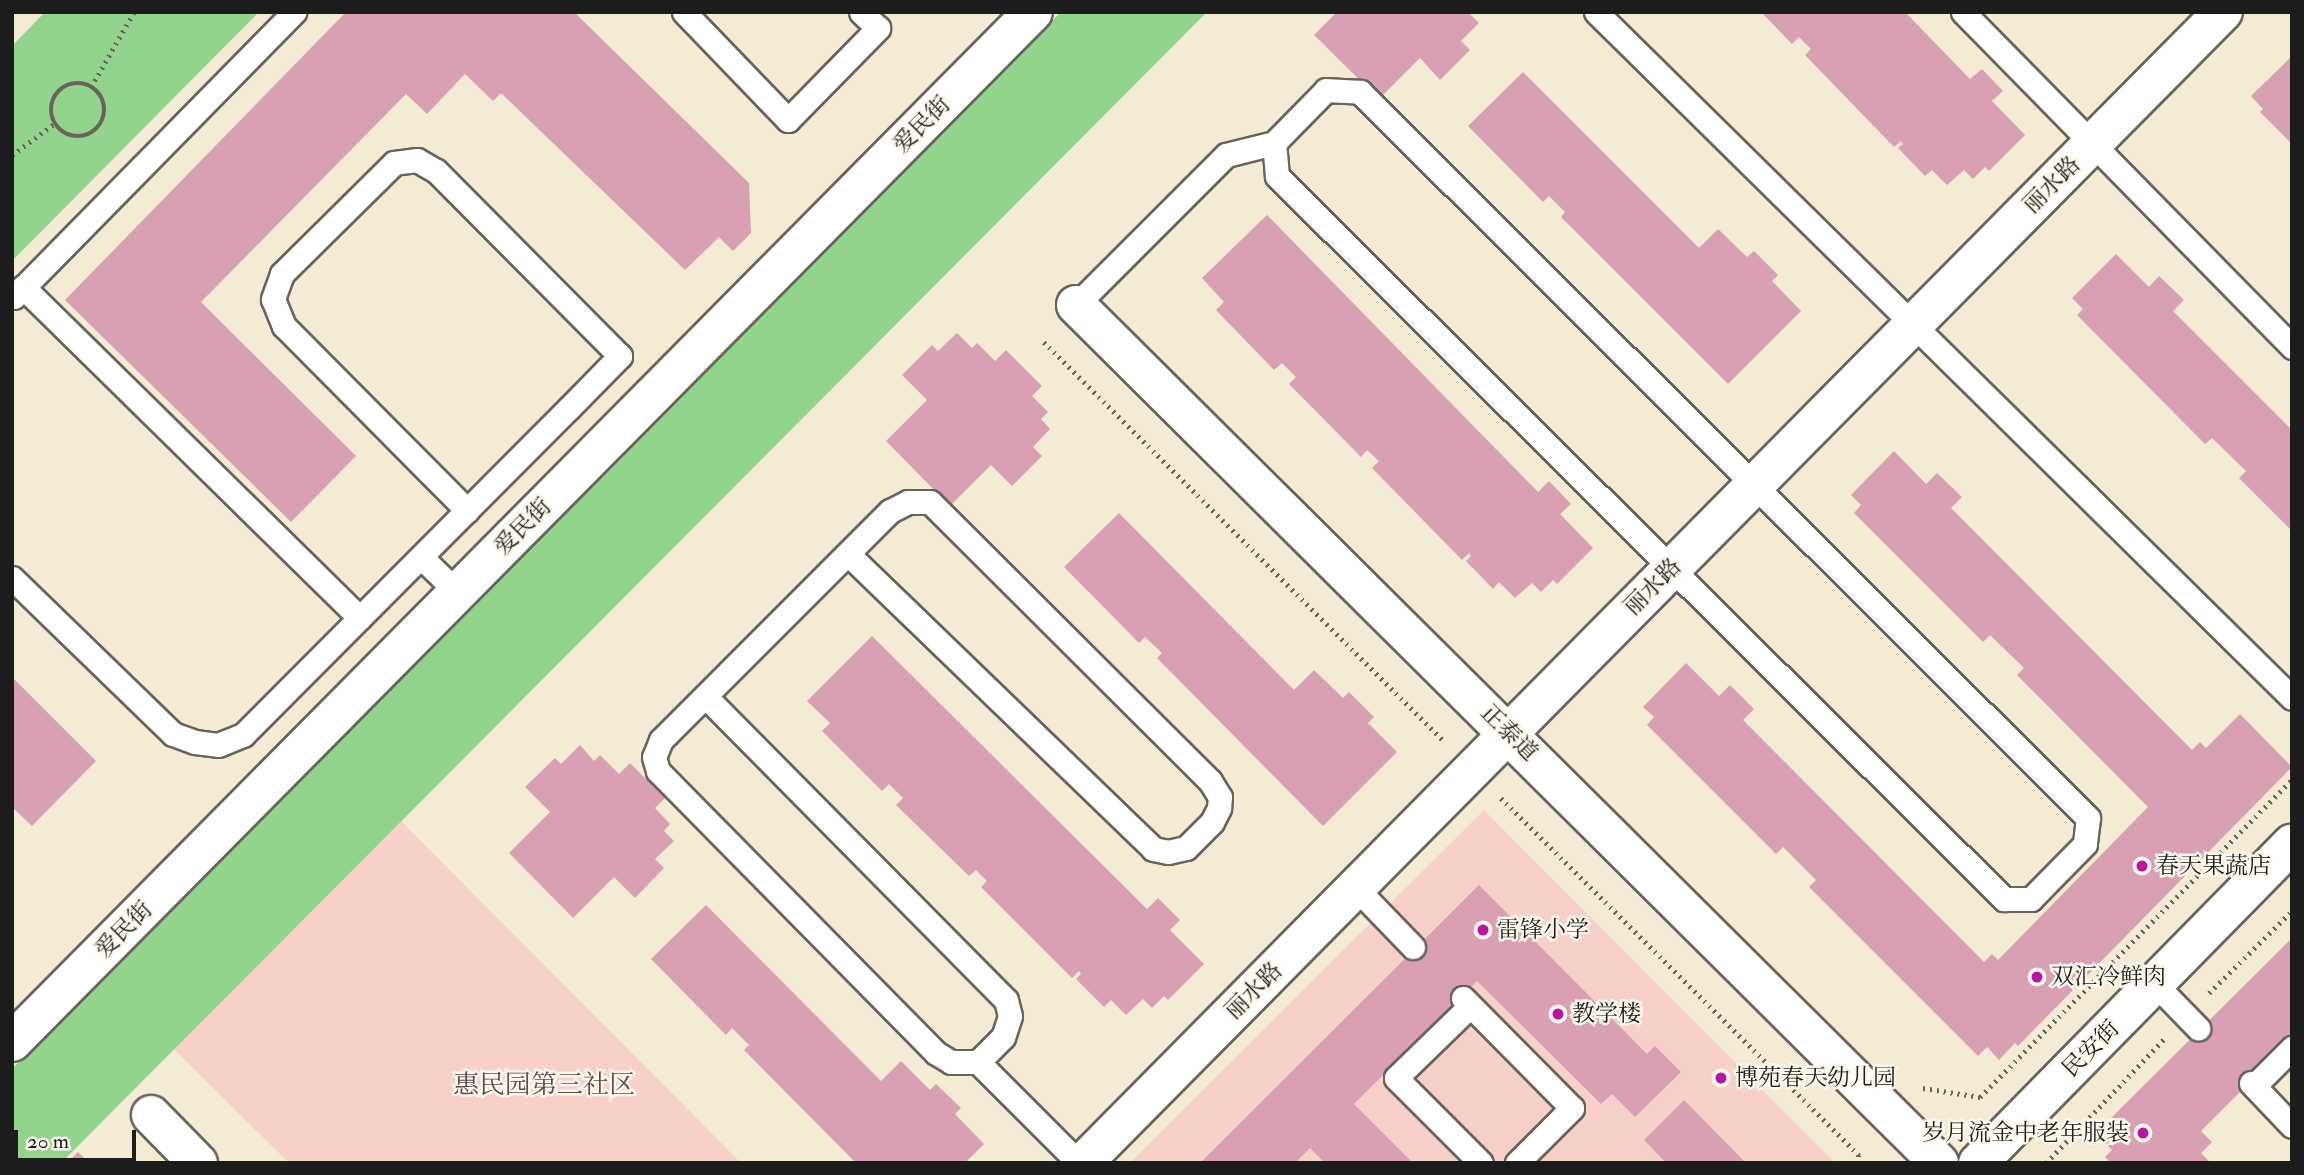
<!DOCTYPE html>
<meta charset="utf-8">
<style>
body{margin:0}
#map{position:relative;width:2304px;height:1175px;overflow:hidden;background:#f4ebd4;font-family:"IM FELL Double Pica","Noto Serif SC",serif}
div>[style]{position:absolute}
.built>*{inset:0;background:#f7d0c9}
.green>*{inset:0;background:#92d48c}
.building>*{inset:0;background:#d99fb2}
.path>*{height:4.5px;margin-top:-2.25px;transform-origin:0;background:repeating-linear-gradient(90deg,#68645c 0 2px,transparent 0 7px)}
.path>.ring{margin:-2.25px;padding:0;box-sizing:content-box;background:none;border:4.5px solid #68645c;border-radius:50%}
.roads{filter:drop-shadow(2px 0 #68645c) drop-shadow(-2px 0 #68645c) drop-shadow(0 2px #68645c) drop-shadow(0 -2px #68645c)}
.lane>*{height:23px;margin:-11.5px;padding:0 11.5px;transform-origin:11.5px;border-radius:11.5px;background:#fff}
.street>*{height:38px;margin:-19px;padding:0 19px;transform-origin:19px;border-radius:19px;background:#fff}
.secondary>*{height:38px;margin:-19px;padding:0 19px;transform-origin:19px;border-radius:19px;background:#fff}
.dots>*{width:19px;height:19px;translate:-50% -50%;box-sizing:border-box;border:4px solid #fbf7ec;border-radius:50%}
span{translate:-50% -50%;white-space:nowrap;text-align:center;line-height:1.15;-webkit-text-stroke:5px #fbf7ec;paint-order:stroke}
.street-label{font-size:23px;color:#1c1c1c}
.poi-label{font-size:23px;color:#1c1c1c}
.left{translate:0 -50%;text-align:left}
.right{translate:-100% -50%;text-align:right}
.quarter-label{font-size:26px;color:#5e4a50}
.frame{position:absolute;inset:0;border:14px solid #1c1c1c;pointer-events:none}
.scale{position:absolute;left:14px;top:1130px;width:122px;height:32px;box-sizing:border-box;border:4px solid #1c1c1c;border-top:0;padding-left:9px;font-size:21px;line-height:24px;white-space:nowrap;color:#1c1c1c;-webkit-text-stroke:5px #fbf7ec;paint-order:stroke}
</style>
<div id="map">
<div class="built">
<i style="clip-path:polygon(1484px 810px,1835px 1163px,1130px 1163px)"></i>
<i style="clip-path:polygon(401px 821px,741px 1163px,289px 1163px,174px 1049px)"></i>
</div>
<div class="green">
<i style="clip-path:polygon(45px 12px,259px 12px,12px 261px,12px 46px)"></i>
<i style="clip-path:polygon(1061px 12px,1207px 12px,61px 1163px,12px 1163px,12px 1069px)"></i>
</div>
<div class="building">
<i style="clip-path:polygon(346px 12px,574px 12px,749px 183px,751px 233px,733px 251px,719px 237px,685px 270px,501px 93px,493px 101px,465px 74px,427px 114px,406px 94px,201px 302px,356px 456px,291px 522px,65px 300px)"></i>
<i style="clip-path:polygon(1337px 12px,1468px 12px,1479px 23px,1461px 41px,1470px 50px,1440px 80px,1420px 58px,1379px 99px,1314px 35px)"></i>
<i style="clip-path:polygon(1761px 12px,1905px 12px,1970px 79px,1982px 69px,2003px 91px,1992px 101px,2025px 135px,1989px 171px,1985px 167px,1973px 179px,1964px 170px,1947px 185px,1932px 170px,1925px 176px,1898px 148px,1903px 144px,1901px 141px,1894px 147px,1805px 55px,1811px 49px,1799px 37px,1792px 44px)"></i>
<i style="clip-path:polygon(2292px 56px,2292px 144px,2260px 112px,2263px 109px,2251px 96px)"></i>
<i style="clip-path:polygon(1523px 72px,1699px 248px,1718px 229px,1747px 257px,1754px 251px,1778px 275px,1772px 281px,1801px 311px,1728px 384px,1561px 217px,1565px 212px,1549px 196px,1543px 202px,1468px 126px)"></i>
<i style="clip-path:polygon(1267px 215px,1538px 492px,1549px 481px,1571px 504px,1560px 514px,1593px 548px,1557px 584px,1553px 580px,1541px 592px,1532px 583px,1515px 598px,1499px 582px,1493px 589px,1466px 561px,1471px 556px,1469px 553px,1462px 560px,1372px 468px,1379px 461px,1367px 450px,1361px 457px,1289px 384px,1296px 377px,1282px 363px,1274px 370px,1216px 310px,1224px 302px,1202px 278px)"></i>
<i style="clip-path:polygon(2116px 254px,2149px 287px,2159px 276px,2184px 300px,2173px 311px,2292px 430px,2292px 531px,2239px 478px,2246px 471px,2212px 438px,2205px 444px,2077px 315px,2083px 309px,2072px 298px)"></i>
<i style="clip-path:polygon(957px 333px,972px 348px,977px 343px,995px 361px,1006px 350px,1042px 386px,1032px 396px,1048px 412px,1041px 419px,1050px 429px,1033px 447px,1042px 456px,1012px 486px,991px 465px,950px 506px,886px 441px,927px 400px,902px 375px,932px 345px,938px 351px)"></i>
<i style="clip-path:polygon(1894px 451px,1926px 484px,1937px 473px,1962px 497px,1951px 508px,2192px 750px,2200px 742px,2206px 748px,2240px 714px,2292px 767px,2018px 1046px,2015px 1043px,1999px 1060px,1987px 1047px,1978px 1056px,1809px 887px,1816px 880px,1783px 847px,1776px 854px,1647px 725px,1654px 717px,1643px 707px,1686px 663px,1719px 696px,1730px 685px,1754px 709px,1743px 720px,1984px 962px,1992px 954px,1998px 960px,2148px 807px,2017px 675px,2024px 668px,1990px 635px,1983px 642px,1854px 513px,1861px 505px,1851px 495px)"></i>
<i style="clip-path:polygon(1119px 513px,1294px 690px,1314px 670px,1343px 698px,1349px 692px,1374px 717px,1368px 723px,1397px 752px,1323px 826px,1157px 658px,1162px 653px,1145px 637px,1139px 643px,1064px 567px)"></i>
<i style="clip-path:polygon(872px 636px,1147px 909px,1158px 898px,1180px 920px,1170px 930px,1204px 964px,1168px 1000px,1164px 996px,1152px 1008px,1143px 999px,1126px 1015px,1111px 1000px,1104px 1007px,1076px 979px,1081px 974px,1079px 971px,1072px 978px,981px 887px,987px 881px,976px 870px,969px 876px,896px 805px,903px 798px,889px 784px,882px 791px,822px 731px,830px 723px,807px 701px)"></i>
<i style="clip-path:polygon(12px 677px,96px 761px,32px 826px,12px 807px)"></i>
<i style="clip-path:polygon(580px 745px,594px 761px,600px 755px,619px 774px,630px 763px,665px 798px,655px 808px,670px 824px,664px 831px,674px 841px,655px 859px,664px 868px,635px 898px,614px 877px,573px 918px,509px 853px,550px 812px,525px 787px,555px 758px,561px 764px)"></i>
<i style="clip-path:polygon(1479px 885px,1647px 1054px,1655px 1046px,1681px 1072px,1635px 1117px,1612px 1094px,1601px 1104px,1477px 981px,1354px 1104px,1413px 1163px,1325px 1163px,1310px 1148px,1295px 1163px,1200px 1163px)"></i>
<i style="clip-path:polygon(706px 905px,881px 1081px,901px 1061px,930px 1090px,936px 1084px,961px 1108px,955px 1114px,984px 1144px,965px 1163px,856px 1163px,744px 1050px,749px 1045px,732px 1028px,726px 1035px,651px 959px)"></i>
<i style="clip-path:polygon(2292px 938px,2292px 1040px,2201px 1131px,2212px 1142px,2201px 1153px,2211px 1163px,2111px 1163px,2105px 1157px,2112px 1150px,2101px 1139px,2117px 1123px,2111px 1118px)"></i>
<i style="clip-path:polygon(1684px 1100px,1746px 1163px,1666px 1163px,1644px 1140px)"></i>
<i style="clip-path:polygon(78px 1152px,89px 1163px,67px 1163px)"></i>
</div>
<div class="path">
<i class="ring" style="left:51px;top:83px;width:49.5px;height:49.5px"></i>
<i style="left:91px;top:87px;width:86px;rotate:-60.2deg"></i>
<i style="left:12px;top:155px;width:52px;rotate:-36.4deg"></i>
<i style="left:1044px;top:342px;width:566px;rotate:44.93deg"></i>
<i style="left:1501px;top:798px;width:506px;rotate:44.92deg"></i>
<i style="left:1859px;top:1155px;width:8px;rotate:97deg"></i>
<i style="left:2209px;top:993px;width:117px;rotate:-44.7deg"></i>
<i style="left:1923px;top:1088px;width:58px;rotate:9deg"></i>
<i style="left:1980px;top:1097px;width:445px;rotate:-45.5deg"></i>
<i style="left:2046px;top:1163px;width:171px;rotate:-46.4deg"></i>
</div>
<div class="roads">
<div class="lane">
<i style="left:684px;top:12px;width:150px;rotate:46.1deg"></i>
<i style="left:788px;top:120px;width:129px;rotate:-45.6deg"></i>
<i style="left:878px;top:28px;width:23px;rotate:-137deg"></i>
<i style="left:1596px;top:12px;width:977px;rotate:44.59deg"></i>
<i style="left:1963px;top:12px;width:470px;rotate:45.5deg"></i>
<i style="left:1326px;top:90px;width:34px;rotate:3deg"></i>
<i style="left:1360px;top:92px;width:1028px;rotate:44.92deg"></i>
<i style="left:2088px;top:818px;width:26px;rotate:97deg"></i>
<i style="left:2085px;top:844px;width:77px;rotate:134.5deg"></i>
<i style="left:2031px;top:899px;width:27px;rotate:180deg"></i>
<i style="left:2004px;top:899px;width:1025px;rotate:-135.16deg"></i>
<i style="left:1277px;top:176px;width:33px;rotate:-95deg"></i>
<i style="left:1274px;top:143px;width:74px;rotate:-45.5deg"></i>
<i style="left:23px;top:287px;width:472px;rotate:44.5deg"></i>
<i style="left:14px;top:297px;width:400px;rotate:-45.5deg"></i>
<i style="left:1076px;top:305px;width:212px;rotate:-45deg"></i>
<i style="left:1226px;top:155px;width:49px;rotate:-14deg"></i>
<i style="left:848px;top:554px;width:424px;rotate:44deg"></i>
<i style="left:1153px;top:849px;width:15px;rotate:11deg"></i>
<i style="left:1168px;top:852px;width:18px;rotate:-13deg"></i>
<i style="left:1186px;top:848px;width:37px;rotate:-45deg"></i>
<i style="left:1212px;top:822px;width:16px;rotate:-63deg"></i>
<i style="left:1219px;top:808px;width:11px;rotate:-85deg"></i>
<i style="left:1220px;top:797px;width:19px;rotate:-122deg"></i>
<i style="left:1210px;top:781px;width:395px;rotate:-135.1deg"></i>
<i style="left:930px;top:502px;width:22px;rotate:180deg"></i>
<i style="left:908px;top:502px;width:20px;rotate:153deg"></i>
<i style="left:890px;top:511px;width:324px;rotate:135deg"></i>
<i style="left:661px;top:740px;width:18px;rotate:112deg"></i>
<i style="left:654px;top:757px;width:15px;rotate:74deg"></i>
<i style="left:658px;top:771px;width:396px;rotate:45.4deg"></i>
<i style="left:936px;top:1053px;width:17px;rotate:31deg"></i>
<i style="left:951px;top:1062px;width:27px"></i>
<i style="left:978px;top:1062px;width:143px;rotate:45deg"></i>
<i style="left:421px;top:557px;width:52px;rotate:44.2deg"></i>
<i style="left:12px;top:578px;width:224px;rotate:44.1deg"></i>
<i style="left:173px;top:734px;width:23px;rotate:20deg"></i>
<i style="left:195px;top:742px;width:23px;rotate:7deg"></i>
<i style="left:218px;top:745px;width:27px;rotate:-22deg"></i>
<i style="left:243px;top:735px;width:462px;rotate:-45.1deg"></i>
<i style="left:569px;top:408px;width:73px;rotate:-45.6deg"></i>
<i style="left:620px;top:356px;width:261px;rotate:-134.8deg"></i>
<i style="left:436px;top:171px;width:22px;rotate:-150deg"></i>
<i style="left:417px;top:160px;width:23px;rotate:173deg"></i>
<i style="left:394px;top:163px;width:158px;rotate:135.3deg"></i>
<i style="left:282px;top:274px;width:27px;rotate:110deg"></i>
<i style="left:273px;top:299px;width:29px;rotate:68deg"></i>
<i style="left:284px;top:326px;width:260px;rotate:45.2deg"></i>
<i style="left:707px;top:698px;width:425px;rotate:45.3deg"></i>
<i style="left:1006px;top:1000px;width:16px;rotate:76deg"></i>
<i style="left:1010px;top:1016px;width:22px;rotate:108deg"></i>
<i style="left:1003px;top:1037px;width:35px;rotate:135deg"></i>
<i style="left:1356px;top:888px;width:82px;rotate:46deg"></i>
<i style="left:2155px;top:984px;width:62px;rotate:45.7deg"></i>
<i style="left:1463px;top:998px;width:155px;rotate:45.3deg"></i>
<i style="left:1572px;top:1108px;width:78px;rotate:135deg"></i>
<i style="left:1470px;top:1006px;width:103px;rotate:135.8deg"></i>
<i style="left:1396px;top:1078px;width:120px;rotate:45deg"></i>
<i style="left:2251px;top:1083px;width:59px;rotate:46.4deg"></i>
<i style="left:2254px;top:1086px;width:54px;rotate:-45deg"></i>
</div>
<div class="street">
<i style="left:12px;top:1042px;width:1450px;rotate:-45.25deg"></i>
<i style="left:151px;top:1115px;width:67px;rotate:45.6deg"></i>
<i style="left:1978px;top:1163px;width:448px;rotate:-45.5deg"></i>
</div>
<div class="secondary">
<i style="left:1076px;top:305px;width:1217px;rotate:44.83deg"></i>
<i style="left:1083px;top:1163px;width:1620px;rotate:-45.28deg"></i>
</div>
</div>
<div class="dots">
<i style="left:2142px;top:866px;background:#b5179e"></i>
<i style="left:1483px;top:930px;background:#b5179e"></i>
<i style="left:2037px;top:977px;background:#b5179e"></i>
<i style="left:1558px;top:1014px;background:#b5179e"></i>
<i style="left:1721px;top:1078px;background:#b5179e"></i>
<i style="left:2143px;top:1133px;background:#b5179e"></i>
</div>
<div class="street-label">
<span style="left:922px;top:125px;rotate:-45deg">爱民街</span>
<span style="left:2052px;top:185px;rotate:-45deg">丽水路</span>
<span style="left:523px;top:527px;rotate:-45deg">爱民街</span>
<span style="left:1653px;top:587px;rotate:-45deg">丽水路</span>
<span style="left:1509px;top:733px;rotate:45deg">正泰道</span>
<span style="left:124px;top:930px;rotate:-45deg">爱民街</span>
<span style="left:1254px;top:991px;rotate:-45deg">丽水路</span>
<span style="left:2091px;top:1049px;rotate:-45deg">民安街</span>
</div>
<div class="poi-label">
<span class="left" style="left:2156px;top:866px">春天果蔬店</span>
<span class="left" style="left:1497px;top:930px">雷锋小学</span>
<span class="left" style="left:2051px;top:977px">双汇冷鲜肉</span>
<span class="left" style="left:1572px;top:1014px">教学楼</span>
<span class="left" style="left:1735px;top:1078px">博苑春天幼儿园</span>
<span class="right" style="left:2129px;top:1133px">岁月流金中老年服装</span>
</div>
<div class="quarter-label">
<span style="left:544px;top:1086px">惠民园第三社区</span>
</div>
<div class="frame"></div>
<div class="scale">20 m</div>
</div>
